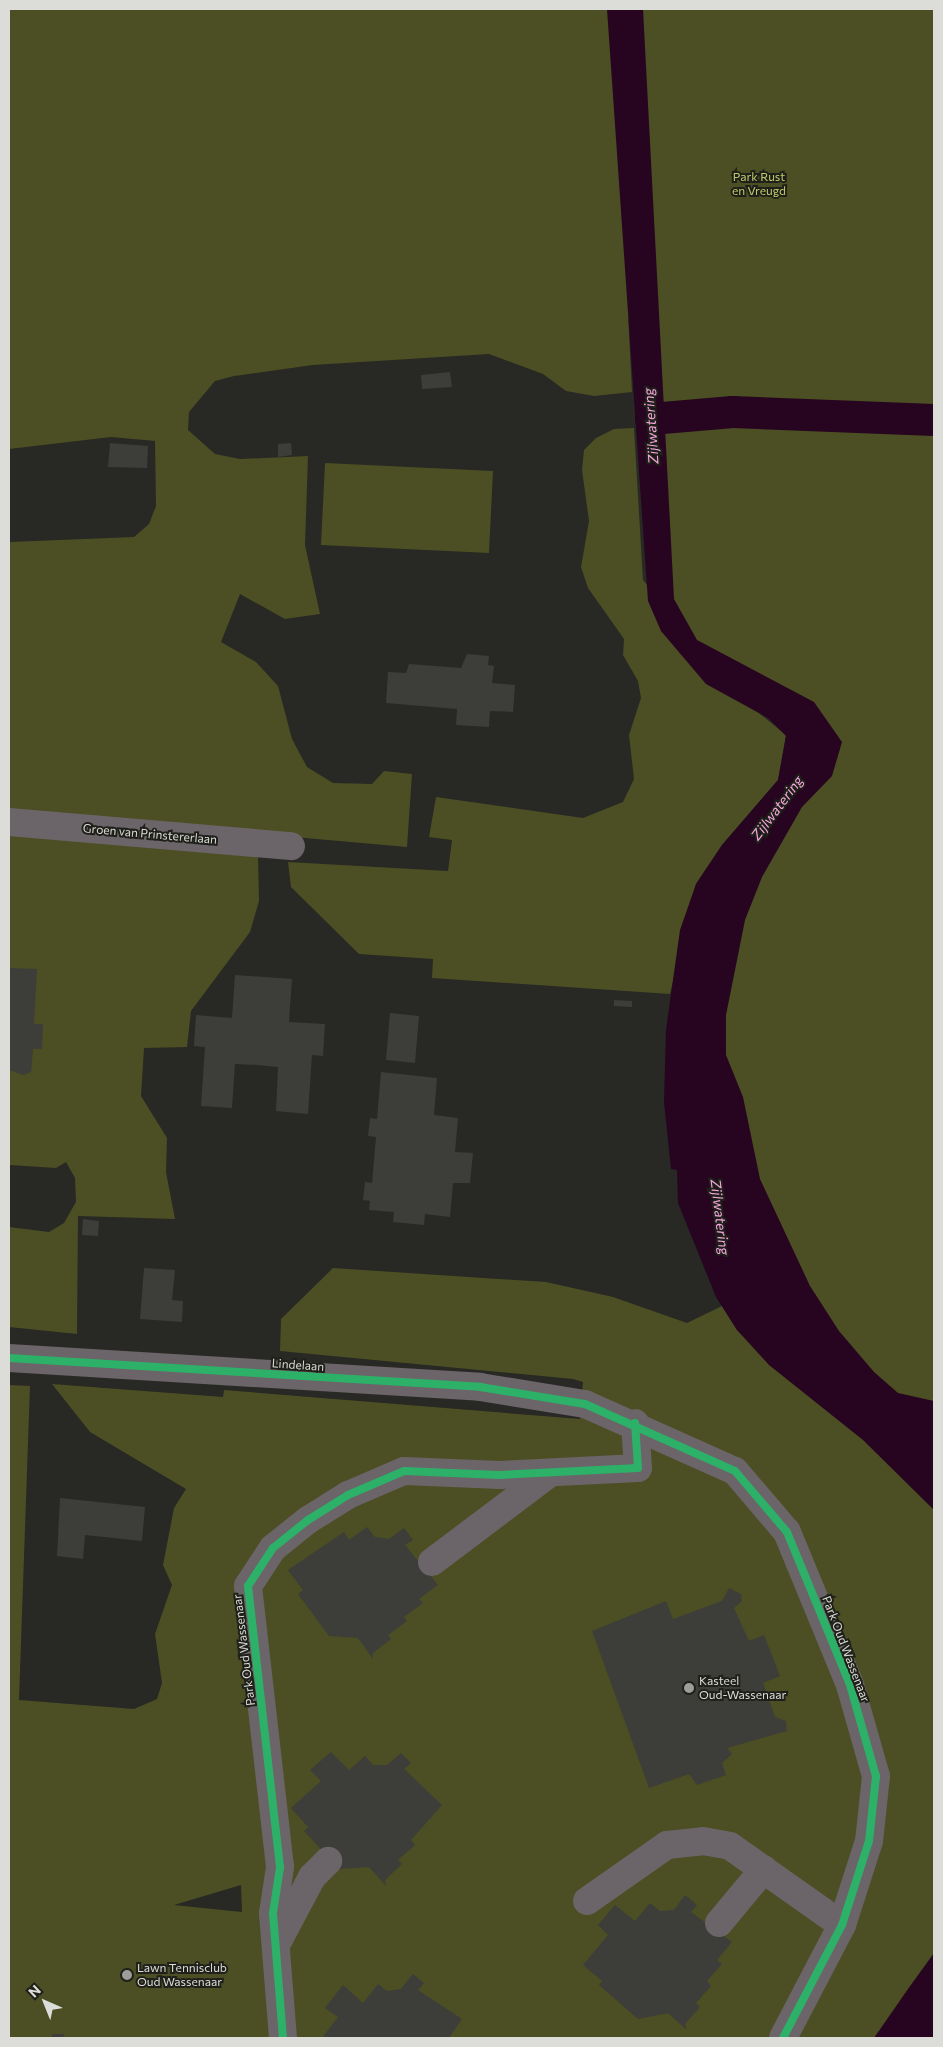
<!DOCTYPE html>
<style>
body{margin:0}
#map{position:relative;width:943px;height:2047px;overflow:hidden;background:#282824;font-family:Commissioner,sans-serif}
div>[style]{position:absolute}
.green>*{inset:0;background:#4b4f23}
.water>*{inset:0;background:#27041f}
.canal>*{height:32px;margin:-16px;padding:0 16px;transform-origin:16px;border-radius:16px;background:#27041f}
.building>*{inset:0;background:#3d3d3a}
.minor>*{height:28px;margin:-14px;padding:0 14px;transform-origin:14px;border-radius:14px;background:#6b6468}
.cycleway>*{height:8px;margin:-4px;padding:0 4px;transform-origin:4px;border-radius:4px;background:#2db169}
.dots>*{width:14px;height:14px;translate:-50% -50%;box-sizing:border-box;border:2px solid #1f2019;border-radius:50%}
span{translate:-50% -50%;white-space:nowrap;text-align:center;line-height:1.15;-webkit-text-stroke:4px #1f2019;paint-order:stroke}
.park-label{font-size:12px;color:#c1cc6c}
.street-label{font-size:12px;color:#dcddd8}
.poi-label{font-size:12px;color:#dcddd8}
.left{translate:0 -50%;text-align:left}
.water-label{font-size:14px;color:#f7a6e0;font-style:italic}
.frame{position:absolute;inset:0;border:10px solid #dcddd8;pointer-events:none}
.north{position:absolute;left:20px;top:1977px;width:50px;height:50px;-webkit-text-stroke:4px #1f2019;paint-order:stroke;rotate:316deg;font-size:14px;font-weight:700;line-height:20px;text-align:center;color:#dcddd8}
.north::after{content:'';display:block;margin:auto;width:18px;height:22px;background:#dcddd8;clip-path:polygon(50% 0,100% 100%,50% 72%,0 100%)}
</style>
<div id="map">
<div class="green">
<i style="clip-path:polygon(9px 9px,934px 9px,934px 1453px,843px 1408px,698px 1045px,804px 731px,711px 673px,659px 603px,628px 313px,632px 392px,594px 396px,566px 391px,543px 374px,489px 354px,313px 365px,234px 376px,215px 381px,189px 412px,188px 430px,215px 454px,240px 459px,308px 456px,305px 545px,320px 614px,285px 619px,240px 594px,221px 642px,256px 662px,278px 686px,292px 739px,307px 767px,333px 783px,372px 784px,384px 771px,412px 774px,407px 847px,9px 812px,9px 542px,134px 537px,149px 524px,156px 506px,155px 441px,111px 437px,9px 449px)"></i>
<i style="clip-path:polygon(634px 428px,643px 580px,754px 709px,786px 735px,778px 780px,722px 845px,696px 884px,670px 994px,432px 978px,433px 959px,359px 954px,291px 887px,288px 862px,448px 871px,452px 840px,429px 837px,436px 797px,583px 818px,623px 802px,634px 779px,629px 735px,641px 698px,638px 681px,623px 655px,624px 639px,588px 588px,581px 567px,589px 521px,582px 470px,584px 450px,596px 438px,614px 429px)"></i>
<i style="clip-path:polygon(325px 463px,493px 471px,489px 553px,321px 545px)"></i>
<i style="clip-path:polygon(9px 830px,258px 853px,259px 901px,250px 932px,191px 1011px,187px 1047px,144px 1048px,141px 1096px,167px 1138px,166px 1172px,175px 1219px,78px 1216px,77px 1334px,9px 1327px,9px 1227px,49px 1232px,64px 1223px,76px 1202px,75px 1178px,66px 1162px,56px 1168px,9px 1165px)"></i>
<i style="clip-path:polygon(evenodd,333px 1268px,546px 1282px,613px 1297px,687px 1323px,722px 1306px,737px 1330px,934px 1472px,934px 1996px,908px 2038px,9px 2038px,9px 1385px,30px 1386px,19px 1700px,134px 1709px,157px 1699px,162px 1683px,155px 1634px,172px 1585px,163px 1565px,174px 1508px,186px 1489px,90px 1432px,52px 1384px,223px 1397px,224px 1390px,580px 1419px,583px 1382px,573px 1379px,280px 1351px,281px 1319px,333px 1268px,241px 1885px,242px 1912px,174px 1905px,241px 1885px)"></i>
</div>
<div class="water">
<i style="clip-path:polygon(607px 9px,643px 9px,674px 599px,697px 640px,814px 702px,842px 742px,832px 776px,802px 807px,762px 877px,745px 920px,726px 1015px,726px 1055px,743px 1097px,760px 1179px,810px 1286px,839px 1331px,874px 1372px,898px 1393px,934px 1401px,934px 1510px,863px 1440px,769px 1365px,737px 1330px,716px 1297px,678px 1203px,677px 1170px,671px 1169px,664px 1102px,666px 1030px,680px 930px,696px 884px,722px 845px,778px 780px,786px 736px,768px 718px,706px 684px,661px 631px,648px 601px)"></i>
<i style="clip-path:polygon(934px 1953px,934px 2038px,874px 2038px,908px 1989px)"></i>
</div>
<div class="canal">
<i style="left:651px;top:419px;width:82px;rotate:-4.9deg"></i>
<i style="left:733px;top:412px;width:201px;rotate:2.3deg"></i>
</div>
<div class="building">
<i style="clip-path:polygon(450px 372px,452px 387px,422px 389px,421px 375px)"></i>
<i style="clip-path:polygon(110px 443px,148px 446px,147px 468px,108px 467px)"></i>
<i style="clip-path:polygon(291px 443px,292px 455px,278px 457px,278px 444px)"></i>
<i style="clip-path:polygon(467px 654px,489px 656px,488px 665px,494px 666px,492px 683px,515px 685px,513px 712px,490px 711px,489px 727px,456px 725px,457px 709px,386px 703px,388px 672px,406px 673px,409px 664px,461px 668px)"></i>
<i style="clip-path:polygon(9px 968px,37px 969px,34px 1024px,43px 1024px,42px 1049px,33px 1049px,31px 1072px,23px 1075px,9px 1070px)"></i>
<i style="clip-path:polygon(235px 975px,292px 979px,289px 1022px,325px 1024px,323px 1056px,312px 1055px,308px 1114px,276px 1111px,278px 1067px,257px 1065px,235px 1064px,232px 1108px,201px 1106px,205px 1047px,194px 1046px,196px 1015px,232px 1018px)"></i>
<i style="clip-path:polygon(614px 1000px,632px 1001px,632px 1007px,614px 1006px)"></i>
<i style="clip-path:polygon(390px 1013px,419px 1016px,415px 1063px,386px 1060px)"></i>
<i style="clip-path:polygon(381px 1072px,437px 1078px,434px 1115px,458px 1118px,455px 1152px,473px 1153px,470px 1183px,453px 1183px,450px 1217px,425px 1214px,424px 1225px,393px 1222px,394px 1212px,369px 1210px,370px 1201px,363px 1200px,365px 1182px,372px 1183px,376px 1137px,368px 1136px,370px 1118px,377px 1119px)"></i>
<i style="clip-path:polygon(83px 1219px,99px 1221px,98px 1236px,82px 1235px)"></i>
<i style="clip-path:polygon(144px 1268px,175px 1270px,172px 1300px,183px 1301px,182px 1322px,140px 1319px)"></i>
<i style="clip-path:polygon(60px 1498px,145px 1507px,142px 1541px,85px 1535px,83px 1559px,57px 1556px)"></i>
<i style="clip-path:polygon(367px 1527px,375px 1537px,389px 1539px,404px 1528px,413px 1540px,405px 1545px,438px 1585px,419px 1599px,423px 1603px,404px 1617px,407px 1621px,388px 1635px,391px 1639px,373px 1653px,373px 1659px,358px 1638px,329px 1636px,298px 1594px,303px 1590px,288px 1570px,344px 1532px,349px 1540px)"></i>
<i style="clip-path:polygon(729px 1588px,741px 1594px,742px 1601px,734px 1608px,749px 1641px,764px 1635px,780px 1676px,763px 1683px,775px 1717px,786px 1721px,787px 1731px,727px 1748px,732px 1754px,722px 1763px,726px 1775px,697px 1785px,689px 1774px,649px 1788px,592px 1631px,666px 1601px,673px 1619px,722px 1601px)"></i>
<i style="clip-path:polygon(331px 1752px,349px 1770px,365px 1756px,373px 1765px,387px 1765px,401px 1753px,411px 1763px,404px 1769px,442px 1805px,411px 1840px,415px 1845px,398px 1860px,402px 1864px,385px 1880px,386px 1886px,369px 1867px,339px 1869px,304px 1831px,308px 1827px,291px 1808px,321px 1781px,310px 1770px)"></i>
<i style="clip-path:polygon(685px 1895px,697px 1905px,691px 1912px,732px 1942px,717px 1960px,722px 1964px,707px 1981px,711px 1986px,696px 2003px,700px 2007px,685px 2024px,687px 2030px,668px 2013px,638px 2019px,599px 1985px,602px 1981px,583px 1965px,608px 1935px,598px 1925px,615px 1905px,635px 1921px,650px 1903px,660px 1911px,674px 1910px)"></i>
<i style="clip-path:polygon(413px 1974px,424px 1983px,418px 1990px,462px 2019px,449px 2038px,322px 2038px,338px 2017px,325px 2008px,343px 1985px,363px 2003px,378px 1984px,387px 1991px,401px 1989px)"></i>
<i style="clip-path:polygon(52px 2034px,64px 2034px,63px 2038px,52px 2038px)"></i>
</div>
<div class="minor">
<i style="left:9px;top:822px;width:283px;rotate:4.9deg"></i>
<i style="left:9px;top:1358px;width:472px;rotate:3.5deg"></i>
<i style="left:480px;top:1387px;width:106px;rotate:9.2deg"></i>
<i style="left:585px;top:1404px;width:164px;rotate:24.1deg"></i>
<i style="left:735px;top:1471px;width:80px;rotate:49.6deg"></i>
<i style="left:787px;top:1532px;width:165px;rotate:67.6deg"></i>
<i style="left:850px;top:1685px;width:95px;rotate:74.1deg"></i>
<i style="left:876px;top:1776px;width:65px;rotate:96.1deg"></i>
<i style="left:869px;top:1841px;width:88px;rotate:107.8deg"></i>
<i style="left:842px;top:1925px;width:127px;rotate:117.6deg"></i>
<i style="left:432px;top:1562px;width:148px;rotate:-37deg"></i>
<i style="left:587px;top:1901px;width:98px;rotate:-35deg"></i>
<i style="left:667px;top:1845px;width:36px;rotate:-6deg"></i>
<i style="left:703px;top:1841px;width:27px;rotate:10deg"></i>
<i style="left:730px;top:1846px;width:137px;rotate:35.2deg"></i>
<i style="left:719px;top:1923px;width:70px;rotate:-50.2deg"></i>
<i style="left:276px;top:1945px;width:77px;rotate:-62.1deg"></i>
<i style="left:312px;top:1877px;width:23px;rotate:-45deg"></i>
<i style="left:283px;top:2038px;width:125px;rotate:-94.6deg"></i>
<i style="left:273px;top:1913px;width:47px;rotate:-81.3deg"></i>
<i style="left:280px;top:1867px;width:283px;rotate:-96.5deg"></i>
<i style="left:248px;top:1586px;width:45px;rotate:-56.7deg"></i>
<i style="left:273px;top:1548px;width:45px;rotate:-38.7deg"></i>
<i style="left:308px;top:1520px;width:47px;rotate:-32deg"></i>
<i style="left:348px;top:1495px;width:61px;rotate:-23.2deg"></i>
<i style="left:404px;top:1471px;width:96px;rotate:2.4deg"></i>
<i style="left:500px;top:1475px;width:138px;rotate:-2.9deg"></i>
<i style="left:638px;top:1468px;width:45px;rotate:-93.8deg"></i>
</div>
<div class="cycleway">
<i style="left:9px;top:1358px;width:472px;rotate:3.5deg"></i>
<i style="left:480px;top:1387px;width:106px;rotate:9.2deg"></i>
<i style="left:585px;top:1404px;width:164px;rotate:24.1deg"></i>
<i style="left:735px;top:1471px;width:80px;rotate:49.6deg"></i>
<i style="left:787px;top:1532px;width:165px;rotate:67.6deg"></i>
<i style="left:850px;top:1685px;width:95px;rotate:74.1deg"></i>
<i style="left:876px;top:1776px;width:65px;rotate:96.1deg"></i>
<i style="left:869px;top:1841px;width:88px;rotate:107.8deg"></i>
<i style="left:842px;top:1925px;width:127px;rotate:117.6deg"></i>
<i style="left:283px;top:2038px;width:125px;rotate:-94.6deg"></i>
<i style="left:273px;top:1913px;width:47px;rotate:-81.3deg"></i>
<i style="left:280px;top:1867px;width:283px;rotate:-96.5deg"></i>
<i style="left:248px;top:1586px;width:45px;rotate:-56.7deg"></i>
<i style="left:273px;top:1548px;width:45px;rotate:-38.7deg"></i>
<i style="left:308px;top:1520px;width:47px;rotate:-32deg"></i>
<i style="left:348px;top:1495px;width:61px;rotate:-23.2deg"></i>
<i style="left:404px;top:1471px;width:96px;rotate:2.4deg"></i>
<i style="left:500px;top:1475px;width:138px;rotate:-2.9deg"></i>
<i style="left:638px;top:1468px;width:45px;rotate:-93.8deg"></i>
</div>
<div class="dots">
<i style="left:689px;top:1688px;background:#9d9e99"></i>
<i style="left:127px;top:1975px;background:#9d9e99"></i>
</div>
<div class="park-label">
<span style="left:759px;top:184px">Park Rust<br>en Vreugd</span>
</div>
<div class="street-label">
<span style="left:150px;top:834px;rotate:5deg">Groen van Prinstererlaan</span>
<span style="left:298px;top:1365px;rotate:4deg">Lindelaan</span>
<span style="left:846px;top:1649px;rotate:69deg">Park Oud Wassenaar</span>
<span style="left:244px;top:1650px;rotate:-97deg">Park Oud Wassenaar</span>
</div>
<div class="poi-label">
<span class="left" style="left:699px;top:1688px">Kasteel<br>Oud-Wassenaar</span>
<span class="left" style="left:137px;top:1975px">Lawn Tennisclub<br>Oud Wassenaar</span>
</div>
<div class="water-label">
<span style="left:651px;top:426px;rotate:-94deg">Zijlwatering</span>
<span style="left:777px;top:808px;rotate:-53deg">Zijlwatering</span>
<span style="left:720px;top:1217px;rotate:83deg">Zijlwatering</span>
</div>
<div class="frame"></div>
<div class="north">N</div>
</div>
